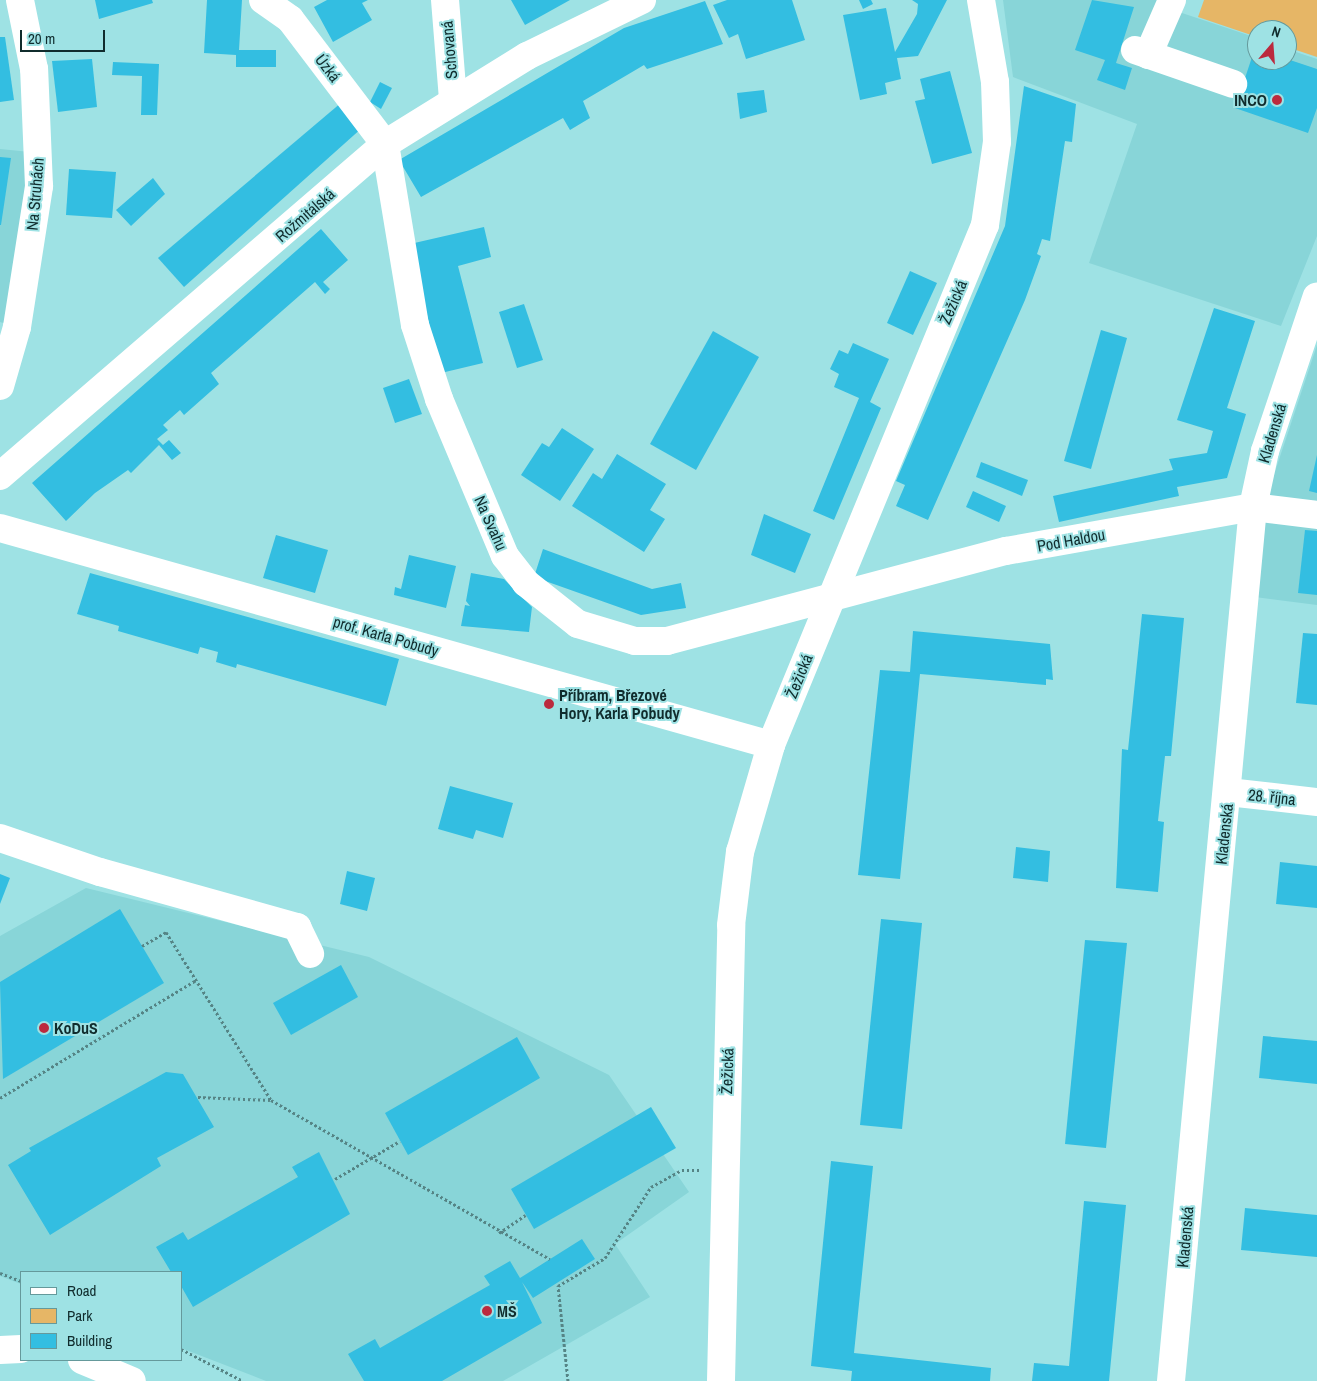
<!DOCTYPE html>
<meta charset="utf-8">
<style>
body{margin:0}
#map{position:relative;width:1317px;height:1381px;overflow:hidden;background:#9ee2e4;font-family:"Archivo Narrow",sans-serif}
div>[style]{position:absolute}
.built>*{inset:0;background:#88d5d8}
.green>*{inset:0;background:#e6b666}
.building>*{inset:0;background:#33bee1}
.path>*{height:3px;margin-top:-1.5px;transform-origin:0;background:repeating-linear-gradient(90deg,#558485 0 2.5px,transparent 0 5px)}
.minor>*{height:28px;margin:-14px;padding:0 14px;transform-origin:14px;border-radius:14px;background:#fff}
.major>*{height:28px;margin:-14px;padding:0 14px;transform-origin:14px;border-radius:14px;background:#fff}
.dots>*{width:14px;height:14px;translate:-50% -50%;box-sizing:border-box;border:2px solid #9ee2e4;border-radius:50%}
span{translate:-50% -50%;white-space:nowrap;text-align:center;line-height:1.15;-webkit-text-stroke:4px #9ee2e4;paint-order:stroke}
.street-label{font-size:16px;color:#102c2d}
.poi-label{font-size:16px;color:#102c2d;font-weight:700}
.right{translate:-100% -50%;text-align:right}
.left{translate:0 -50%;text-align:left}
.legend{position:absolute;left:20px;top:1271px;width:162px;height:90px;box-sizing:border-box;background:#9ee2e4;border:1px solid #65999b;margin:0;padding:6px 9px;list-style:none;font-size:15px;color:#102c2d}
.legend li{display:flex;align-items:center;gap:10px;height:25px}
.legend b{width:25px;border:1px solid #65999b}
.north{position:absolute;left:1247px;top:20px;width:50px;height:50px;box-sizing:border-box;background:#9ee2e4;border:1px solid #65999b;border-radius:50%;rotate:18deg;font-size:14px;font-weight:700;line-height:20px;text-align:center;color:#102c2d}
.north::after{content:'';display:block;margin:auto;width:18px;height:22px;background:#bb2a3e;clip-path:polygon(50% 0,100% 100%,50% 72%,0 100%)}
.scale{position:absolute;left:20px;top:30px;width:85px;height:22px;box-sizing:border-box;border:2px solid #102c2d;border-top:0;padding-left:6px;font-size:15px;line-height:18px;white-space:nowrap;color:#102c2d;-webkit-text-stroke:4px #9ee2e4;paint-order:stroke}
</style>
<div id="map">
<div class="built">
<i style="clip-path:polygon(1003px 0,1158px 0,1158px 5px,1257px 38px,1257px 60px,1287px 60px,1287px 49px,1317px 59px,1317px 236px,1281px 326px,1089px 263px,1137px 124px,1013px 77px)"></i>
<i style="clip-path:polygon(0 149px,30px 152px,7px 324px,0 322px)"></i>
<i style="clip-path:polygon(1317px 345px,1317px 605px,1255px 597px,1262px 511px)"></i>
<i style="clip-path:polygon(86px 888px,369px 957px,609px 1075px,689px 1192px,615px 1244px,650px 1297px,503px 1381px,266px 1381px,181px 1348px,181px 1272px,21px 1272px,21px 1284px,0 1276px,0 936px)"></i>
</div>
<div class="green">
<i style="clip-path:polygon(1204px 0,1317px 0,1317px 57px,1287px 47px,1287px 30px,1257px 30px,1257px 37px,1198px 17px)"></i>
</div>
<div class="building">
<i style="clip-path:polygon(95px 0,152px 0,153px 3px,99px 19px)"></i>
<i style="clip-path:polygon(207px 0,242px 0,239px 50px,276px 50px,276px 67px,236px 67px,236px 55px,204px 53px)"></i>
<i style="clip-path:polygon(327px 0,368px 0,362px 3px,372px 20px,333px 42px,314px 7px)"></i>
<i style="clip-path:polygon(511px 0,570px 0,525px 25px)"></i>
<i style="clip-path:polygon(727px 0,792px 0,805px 40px,746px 59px,738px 34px,729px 38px,713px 5px)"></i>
<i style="clip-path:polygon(859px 0,871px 0,873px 4px,863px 9px)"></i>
<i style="clip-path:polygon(912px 0,947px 0,918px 56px,897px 58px,901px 79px,885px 83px,887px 94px,860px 100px,843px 15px,886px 8px,895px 52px,917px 14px,918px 4px)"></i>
<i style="clip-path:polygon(1092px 0,1134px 7px,1116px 63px,1132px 68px,1125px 90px,1097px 80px,1105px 60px,1075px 50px)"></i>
<i style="clip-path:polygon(705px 1px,723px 44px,647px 69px,644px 65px,583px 101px,590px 118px,570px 130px,563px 118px,421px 197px,399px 160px,624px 28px)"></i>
<i style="clip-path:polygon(0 37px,5px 37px,14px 100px,0 102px)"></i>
<i style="clip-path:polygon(1255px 48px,1257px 60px,1287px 59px,1317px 69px,1317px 108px,1308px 133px,1235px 108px)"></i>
<i style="clip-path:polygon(92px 59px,97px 107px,58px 112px,52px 61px)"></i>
<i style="clip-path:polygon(113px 62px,159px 64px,157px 115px,141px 115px,142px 76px,112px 75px)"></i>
<i style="clip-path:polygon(950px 71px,972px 153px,932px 164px,915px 101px,925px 99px,920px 79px)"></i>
<i style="clip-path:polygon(380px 82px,392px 88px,381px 109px,370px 102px)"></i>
<i style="clip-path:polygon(1024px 86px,1076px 104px,1072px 142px,1065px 141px,1050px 241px,1042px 239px,1037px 254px,1041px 256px,1025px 300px,928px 520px,896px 506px,905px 485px,896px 481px,1005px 226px)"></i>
<i style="clip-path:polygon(764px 90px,767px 112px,740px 119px,737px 93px)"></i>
<i style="clip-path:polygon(342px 102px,363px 127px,184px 287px,158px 258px)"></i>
<i style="clip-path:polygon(0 157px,11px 158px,1px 225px,0 225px)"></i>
<i style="clip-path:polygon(69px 169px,116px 172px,112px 218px,66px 215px)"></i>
<i style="clip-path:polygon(153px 178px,165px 194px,131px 226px,116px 210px)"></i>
<i style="clip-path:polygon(484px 227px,491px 257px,458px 266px,483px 363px,441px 373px,410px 244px)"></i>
<i style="clip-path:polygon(321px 229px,348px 260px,323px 282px,330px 289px,325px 294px,315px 282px,211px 373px,219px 384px,184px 415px,180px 410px,163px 425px,168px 430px,157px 439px,163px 445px,169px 440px,181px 453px,172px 460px,159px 445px,131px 473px,128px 470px,95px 493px,66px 521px,32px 483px)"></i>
<i style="clip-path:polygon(910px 271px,937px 283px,913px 335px,887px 323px)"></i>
<i style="clip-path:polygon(524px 304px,543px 360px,517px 368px,499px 312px)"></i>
<i style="clip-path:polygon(1214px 308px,1255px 321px,1227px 408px,1246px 414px,1227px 478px,1177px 487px,1179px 496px,1059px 522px,1053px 496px,1173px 470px,1169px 459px,1207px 453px,1213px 431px,1177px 420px)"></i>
<i style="clip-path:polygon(1101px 330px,1127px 338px,1091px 469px,1064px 461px)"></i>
<i style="clip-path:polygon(713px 331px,759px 357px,696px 470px,650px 444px)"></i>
<i style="clip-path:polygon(853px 343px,889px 359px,870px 402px,881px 408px,834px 520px,813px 511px,859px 398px,834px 387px,839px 374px,830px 369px,839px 350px,848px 354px)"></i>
<i style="clip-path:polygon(409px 379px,422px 414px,395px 423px,383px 388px)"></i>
<i style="clip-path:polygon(562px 428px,594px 449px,560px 501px,521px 475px,542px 443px,549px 447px)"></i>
<i style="clip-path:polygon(617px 454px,666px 484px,650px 510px,665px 519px,644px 552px,572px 506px,593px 473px,602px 479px)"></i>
<i style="clip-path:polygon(1317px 455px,1317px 493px,1309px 491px)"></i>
<i style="clip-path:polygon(981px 462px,1028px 480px,1022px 496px,976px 477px)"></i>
<i style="clip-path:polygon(973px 491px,1006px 506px,999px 522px,966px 507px)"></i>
<i style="clip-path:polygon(764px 514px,811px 534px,795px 573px,751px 555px)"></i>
<i style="clip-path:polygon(1305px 530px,1317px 531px,1317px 595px,1298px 593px)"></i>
<i style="clip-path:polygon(276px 535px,328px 550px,315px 593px,263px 578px)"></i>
<i style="clip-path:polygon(543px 549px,652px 589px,681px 583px,686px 608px,641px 615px,534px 577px)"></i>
<i style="clip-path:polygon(409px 555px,456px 566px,446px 608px,394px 595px,395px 587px,401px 589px)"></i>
<i style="clip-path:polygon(90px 573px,399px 659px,386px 706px,237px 664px,236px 668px,216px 662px,218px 652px,200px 647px,198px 654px,118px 631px,119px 626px,77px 614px)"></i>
<i style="clip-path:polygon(471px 573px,504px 579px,532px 607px,529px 632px,461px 626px,465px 605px,470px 606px,466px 601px)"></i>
<i style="clip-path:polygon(1142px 614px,1184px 618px,1171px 756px,1165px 756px,1158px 821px,1164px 822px,1158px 892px,1116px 888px,1122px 749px,1128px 750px)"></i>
<i style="clip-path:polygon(913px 631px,1050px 644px,1053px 680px,1046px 679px,1046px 685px,920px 674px,900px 879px,858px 875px,880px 670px,910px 672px)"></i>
<i style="clip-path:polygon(1303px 633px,1317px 634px,1317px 705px,1296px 703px)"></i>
<i style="clip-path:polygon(450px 786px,513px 803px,503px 838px,476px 830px,473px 839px,438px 829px)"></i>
<i style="clip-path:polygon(1016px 847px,1050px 851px,1048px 882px,1013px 878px)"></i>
<i style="clip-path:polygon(1280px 862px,1317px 866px,1317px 908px,1276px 904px)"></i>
<i style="clip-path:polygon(347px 871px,375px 878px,367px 911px,340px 904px)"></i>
<i style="clip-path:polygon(0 874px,10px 878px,0 904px)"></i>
<i style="clip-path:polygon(120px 909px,164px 983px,3px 1079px,0 982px)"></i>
<i style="clip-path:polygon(881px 919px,922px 923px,902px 1129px,860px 1125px)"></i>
<i style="clip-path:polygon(1085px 940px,1127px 943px,1106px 1148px,1065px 1144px)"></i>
<i style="clip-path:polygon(341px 965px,358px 997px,291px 1035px,273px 1003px)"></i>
<i style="clip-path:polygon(1263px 1036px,1317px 1041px,1317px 1084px,1259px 1078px)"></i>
<i style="clip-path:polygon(517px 1037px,540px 1078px,408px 1155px,385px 1113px)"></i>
<i style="clip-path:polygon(166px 1072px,183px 1074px,214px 1127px,157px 1158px,161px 1166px,50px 1235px,8px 1165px,31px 1151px,29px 1148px)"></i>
<i style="clip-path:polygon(651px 1107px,676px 1148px,534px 1229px,511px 1189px)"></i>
<i style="clip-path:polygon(319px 1152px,350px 1214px,193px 1307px,181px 1286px,181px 1272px,171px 1272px,156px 1247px,183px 1232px,188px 1240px,298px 1177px,292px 1167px)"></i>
<i style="clip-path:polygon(831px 1161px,873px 1166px,854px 1353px,991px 1368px,990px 1381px,851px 1381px,852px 1371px,811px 1366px)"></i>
<i style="clip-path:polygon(1084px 1201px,1126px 1205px,1109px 1381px,1032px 1381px,1034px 1363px,1069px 1366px)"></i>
<i style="clip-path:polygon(1245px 1208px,1317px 1215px,1317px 1257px,1241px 1250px)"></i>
<i style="clip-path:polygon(582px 1239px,595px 1259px,533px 1298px,522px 1282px,542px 1323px,442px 1381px,364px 1381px,348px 1354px,375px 1339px,380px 1348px,467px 1298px,490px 1285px,484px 1276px,510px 1261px,520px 1278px)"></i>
</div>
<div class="path">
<i style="left:142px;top:946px;width:28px;rotate:-30deg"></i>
<i style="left:166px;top:932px;width:198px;rotate:58deg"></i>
<i style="left:271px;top:1100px;width:321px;rotate:29.7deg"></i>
<i style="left:198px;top:1097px;width:72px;rotate:2.4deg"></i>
<i style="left:0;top:1098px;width:229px;rotate:-31deg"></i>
<i style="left:335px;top:1179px;width:75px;rotate:-30.3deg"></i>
<i style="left:499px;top:1233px;width:32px;rotate:-34deg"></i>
<i style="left:0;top:1273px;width:22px;rotate:21deg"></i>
<i style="left:181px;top:1349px;width:70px;rotate:27.3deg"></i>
<i style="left:568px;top:1381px;width:96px;rotate:-96deg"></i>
<i style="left:558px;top:1286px;width:55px;rotate:-30.8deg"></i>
<i style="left:605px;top:1258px;width:85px;rotate:-57.1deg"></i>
<i style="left:651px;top:1187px;width:35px;rotate:-29deg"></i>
<i style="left:682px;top:1170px;width:17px"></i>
</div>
<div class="minor">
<i style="left:263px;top:0;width:33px;rotate:35deg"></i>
<i style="left:290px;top:19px;width:157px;rotate:52.8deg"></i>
<i style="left:385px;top:144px;width:183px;rotate:80.6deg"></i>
<i style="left:415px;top:325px;width:78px;rotate:72deg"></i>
<i style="left:439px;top:399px;width:170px;rotate:67.2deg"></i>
<i style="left:505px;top:556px;width:34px;rotate:52deg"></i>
<i style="left:526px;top:583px;width:66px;rotate:38.3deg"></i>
<i style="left:578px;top:624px;width:59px;rotate:16.6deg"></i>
<i style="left:635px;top:641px;width:32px"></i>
<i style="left:667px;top:641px;width:351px;rotate:-14.9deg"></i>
<i style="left:1006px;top:551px;width:251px;rotate:-10.1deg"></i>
<i style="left:1253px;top:507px;width:64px;rotate:7.1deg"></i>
<i style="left:445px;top:0;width:100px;rotate:85.4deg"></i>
<i style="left:1135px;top:50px;width:104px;rotate:19.1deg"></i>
<i style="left:1148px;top:55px;width:60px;rotate:-66.4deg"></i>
<i style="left:0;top:386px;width:61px;rotate:-73.9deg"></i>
<i style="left:17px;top:327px;width:143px;rotate:-81.1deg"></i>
<i style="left:39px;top:186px;width:117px;rotate:-92.4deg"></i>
<i style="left:34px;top:69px;width:70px;rotate:-101.5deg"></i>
<i style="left:0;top:528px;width:801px;rotate:15.72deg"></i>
<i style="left:1228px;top:792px;width:90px;rotate:6.4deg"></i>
<i style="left:0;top:838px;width:106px;rotate:18.8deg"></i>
<i style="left:100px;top:872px;width:205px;rotate:15.6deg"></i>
<i style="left:297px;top:927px;width:30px;rotate:64deg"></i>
<i style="left:0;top:1350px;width:21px;rotate:-3deg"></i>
<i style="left:82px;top:1360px;width:54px;rotate:22.8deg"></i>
<i style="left:721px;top:1381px;width:456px;rotate:-88.7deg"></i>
<i style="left:731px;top:925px;width:74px;rotate:-83deg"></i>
<i style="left:740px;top:852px;width:111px;rotate:-73.8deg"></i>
<i style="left:771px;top:745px;width:562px;rotate:-67.63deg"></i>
<i style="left:985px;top:225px;width:84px;rotate:-81.8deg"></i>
<i style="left:997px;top:142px;width:60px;rotate:-91.9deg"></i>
<i style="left:995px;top:82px;width:83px;rotate:-99.7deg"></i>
<i style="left:1171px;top:1381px;width:878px;rotate:-84.64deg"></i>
<i style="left:1253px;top:507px;width:57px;rotate:-77.9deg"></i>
<i style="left:1265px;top:451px;width:163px;rotate:-71.5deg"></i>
</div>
<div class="major">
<i style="left:0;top:476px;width:508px;rotate:-40.77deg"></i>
<i style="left:385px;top:144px;width:167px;rotate:-31.8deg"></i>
<i style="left:527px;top:56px;width:128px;rotate:-26deg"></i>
</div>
<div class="dots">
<i style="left:1277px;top:100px;background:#bb2a3e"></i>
<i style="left:549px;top:704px;background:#bb2a3e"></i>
<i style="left:44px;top:1028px;background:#bb2a3e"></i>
<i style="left:487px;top:1311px;background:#bb2a3e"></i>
</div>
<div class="street-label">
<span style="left:449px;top:50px;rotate:-95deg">Schovaná</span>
<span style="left:328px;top:68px;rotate:53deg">Úzká</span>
<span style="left:35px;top:194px;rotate:-85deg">Na Struhách</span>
<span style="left:305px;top:215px;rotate:-41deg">Rožmitálská</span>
<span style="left:953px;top:302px;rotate:-67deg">Žežická</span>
<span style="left:1272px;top:433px;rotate:-73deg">Kladenská</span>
<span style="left:491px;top:523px;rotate:66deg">Na Svahu</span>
<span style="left:1071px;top:540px;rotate:-10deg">Pod Haldou</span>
<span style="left:386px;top:636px;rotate:16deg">prof. Karla Pobudy</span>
<span style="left:799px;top:676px;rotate:-68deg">Žežická</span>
<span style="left:1272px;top:797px;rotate:6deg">28. října</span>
<span style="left:1224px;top:834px;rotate:-84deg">Kladenská</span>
<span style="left:727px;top:1071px;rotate:-88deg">Žežická</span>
<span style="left:1185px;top:1237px;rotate:-85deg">Kladenská</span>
</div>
<div class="poi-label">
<span class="right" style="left:1267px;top:100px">INCO</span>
<span class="left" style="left:559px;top:704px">Příbram, Březové<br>Hory, Karla Pobudy</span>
<span class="left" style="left:54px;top:1028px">KoDuS</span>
<span class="left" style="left:497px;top:1311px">MŠ</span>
</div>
<ul class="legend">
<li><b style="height:6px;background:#fff"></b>Road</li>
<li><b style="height:14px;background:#e6b666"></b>Park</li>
<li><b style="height:14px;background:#33bee1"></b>Building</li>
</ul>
<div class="north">N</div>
<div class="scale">20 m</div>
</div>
